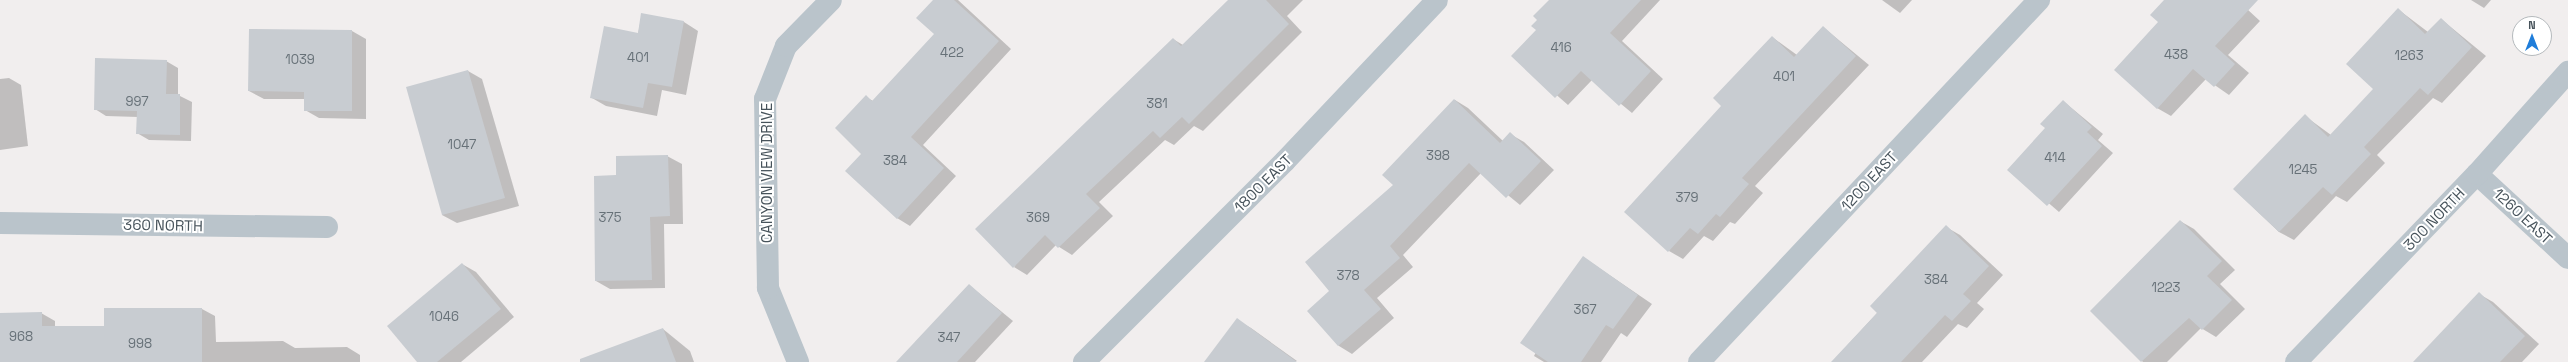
<!DOCTYPE html>
<style>
body{margin:0}
#map{position:relative;width:2568px;height:362px;overflow:hidden;background:#f1eeee;font-family:"Space Grotesk",sans-serif}
div>[style]{position:absolute}
.shadow>*{inset:0;background:#0003}
.building>*{inset:0;background:#c8ccd1}
.street>*{height:22px;margin:-11px;padding:0 11px;transform-origin:11px;border-radius:11px;background:#bac4cb}
span{translate:-50% -50%;white-space:nowrap;text-align:center;line-height:1.15;-webkit-text-stroke:4px #fff;paint-order:stroke}
.number-label{font-size:13px;color:#677178}
.number-label span{-webkit-text-stroke-width:0}
.street-label{font-size:15px;color:#47535b}
.north{position:absolute;left:2512px;top:16px;width:40px;height:40px;box-sizing:border-box;background:#fff;border:1px solid #b5babd;border-radius:50%;rotate:0deg;font-size:11px;font-weight:700;line-height:16px;text-align:center;color:#47535b}
.north::after{content:'';display:block;margin:auto;width:14px;height:18px;background:#1f7dda;clip-path:polygon(50% 0,100% 100%,50% 72%,0 100%)}
</style>
<div id="map">
<div class="shadow">
<i style="clip-path:polygon(935px 0,958px 0,1011px 49px,923px 145px,956px 176px,910px 226px,897px 218px,863px 154px,866px 97px,873px 101px,935px 34px)"></i>
<i style="clip-path:polygon(1229px 0,1303px 0,1287px 16px,1302px 32px,1203px 131px,1194px 126px,1174px 145px,1165px 140px,1099px 202px,1113px 216px,1072px 255px,1056px 245px,1027px 275px,1014px 267px,1173px 39px,1183px 45px)"></i>
<i style="clip-path:polygon(1556px 0,1660px 0,1622px 41px,1663px 79px,1632px 113px,1592px 80px,1568px 105px,1512px 56px,1537px 30px)"></i>
<i style="clip-path:polygon(1882px 0,1912px 0,1900px 13px)"></i>
<i style="clip-path:polygon(2165px 0,2255px 0,2247px 9px,2260px 21px,2228px 55px,2249px 73px,2229px 95px,2206px 79px,2171px 116px,2157px 108px,2159px 22px)"></i>
<i style="clip-path:polygon(2471px 0,2491px 0,2484px 8px)"></i>
<i style="clip-path:polygon(2399px 10px,2428px 32px,2441px 19px,2486px 56px,2442px 103px,2433px 98px,2377px 155px,2385px 163px,2347px 202px,2336px 196px,2294px 240px,2279px 232px,2234px 189px,2305px 116px,2331px 135px,2375px 89px)"></i>
<i style="clip-path:polygon(642px 14px,684px 22px,698px 31px,686px 95px,662px 90px,657px 116px,606px 106px,592px 98px,638px 34px)"></i>
<i style="clip-path:polygon(1823px 27px,1869px 65px,1755px 186px,1763px 193px,1735px 224px,1730px 222px,1713px 241px,1704px 236px,1683px 259px,1669px 251px,1723px 105px,1772px 37px,1797px 55px)"></i>
<i style="clip-path:polygon(352px 31px,366px 39px,366px 119px,319px 118px,305px 110px,305px 99px,264px 99px,249px 91px)"></i>
<i style="clip-path:polygon(166px 61px,178px 68px,178px 95px,192px 102px,191px 141px,149px 140px,137px 133px,138px 117px,106px 116px,95px 109px)"></i>
<i style="clip-path:polygon(468px 71px,482px 79px,519px 206px,457px 223px,442px 215px)"></i>
<i style="clip-path:polygon(9px 78px,21px 85px,28px 146px,0 150px,0 79px)"></i>
<i style="clip-path:polygon(1455px 100px,1468px 108px,1503px 141px,1510px 134px,1524px 142px,1554px 170px,1520px 205px,1481px 173px,1403px 255px,1413px 267px,1377px 298px,1394px 318px,1352px 354px,1339px 346px,1308px 311px,1331px 291px,1395px 185px)"></i>
<i style="clip-path:polygon(2063px 101px,2103px 134px,2098px 140px,2113px 153px,2059px 212px,2009px 169px,2046px 128px)"></i>
<i style="clip-path:polygon(667px 156px,682px 164px,683px 224px,664px 224px,665px 288px,610px 289px,596px 281px)"></i>
<i style="clip-path:polygon(2180px 221px,2194px 229px,2235px 270px,2220px 284px,2245px 309px,2216px 337px,2201px 328px,2167px 362px,2143px 362px,2091px 311px)"></i>
<i style="clip-path:polygon(1946px 227px,1960px 235px,2003px 275px,1977px 303px,1984px 309px,1967px 328px,1958px 324px,1922px 362px,1832px 362px,1878px 312px)"></i>
<i style="clip-path:polygon(1583px 257px,1652px 304px,1627px 337px,1621px 333px,1601px 362px,1544px 362px,1534px 356px)"></i>
<i style="clip-path:polygon(462px 264px,476px 272px,514px 317px,461px 362px,419px 362px)"></i>
<i style="clip-path:polygon(969px 285px,1013px 321px,975px 362px,897px 362px)"></i>
<i style="clip-path:polygon(2479px 294px,2493px 302px,2539px 344px,2522px 362px,2416px 362px)"></i>
<i style="clip-path:polygon(202px 309px,215px 316px,216px 342px,283px 341px,295px 348px,347px 347px,360px 355px,360px 362px,0 362px,0 314px,41px 313px,55px 321px,55px 327px,105px 327px)"></i>
<i style="clip-path:polygon(1237px 320px,1251px 328px,1297px 361px,1205px 362px)"></i>
<i style="clip-path:polygon(663px 329px,690px 351px,694px 362px,613px 362px)"></i>
</div>
<div class="building">
<i style="clip-path:polygon(933px 0,954px 0,999px 41px,911px 137px,944px 168px,897px 219px,845px 171px,861px 154px,835px 128px,866px 95px,872px 101px,934px 34px,916px 18px)"></i>
<i style="clip-path:polygon(1228px 0,1266px 0,1289px 24px,1189px 124px,1182px 117px,1160px 138px,1153px 131px,1086px 194px,1100px 208px,1058px 248px,1045px 235px,1013px 268px,975px 229px,1173px 38px,1181px 46px)"></i>
<i style="clip-path:polygon(1549px 0,1641px 0,1610px 33px,1651px 71px,1619px 106px,1581px 71px,1555px 98px,1511px 56px,1536px 30px,1531px 26px,1537px 20px,1533px 16px)"></i>
<i style="clip-path:polygon(2164px 0,2258px 0,2215px 46px,2235px 64px,2214px 87px,2193px 69px,2157px 109px,2114px 70px,2158px 22px,2150px 15px)"></i>
<i style="clip-path:polygon(2398px 8px,2425px 34px,2441px 18px,2472px 47px,2428px 95px,2420px 88px,2364px 147px,2371px 154px,2332px 195px,2323px 187px,2279px 232px,2233px 189px,2305px 114px,2328px 137px,2373px 89px,2346px 64px)"></i>
<i style="clip-path:polygon(641px 13px,684px 21px,672px 87px,648px 83px,643px 108px,590px 98px,604px 26px,638px 33px)"></i>
<i style="clip-path:polygon(1823px 26px,1856px 56px,1742px 178px,1749px 184px,1720px 217px,1716px 214px,1698px 234px,1690px 228px,1668px 252px,1624px 212px,1721px 106px,1713px 98px,1772px 36px,1794px 57px)"></i>
<i style="clip-path:polygon(249px 29px,352px 30px,352px 111px,304px 111px,304px 92px,248px 91px)"></i>
<i style="clip-path:polygon(95px 58px,167px 60px,166px 94px,180px 94px,180px 135px,136px 134px,137px 111px,94px 110px)"></i>
<i style="clip-path:polygon(468px 70px,505px 198px,442px 215px,406px 87px)"></i>
<i style="clip-path:polygon(1454px 99px,1500px 143px,1510px 132px,1541px 161px,1506px 198px,1469px 163px,1390px 246px,1400px 258px,1364px 290px,1381px 309px,1338px 346px,1307px 311px,1329px 291px,1305px 262px,1393px 185px,1382px 175px)"></i>
<i style="clip-path:polygon(2063px 100px,2092px 127px,2087px 132px,2102px 146px,2047px 206px,2007px 170px,2045px 128px,2040px 124px)"></i>
<i style="clip-path:polygon(668px 155px,670px 216px,650px 217px,652px 280px,595px 281px,594px 176px,616px 175px,616px 156px)"></i>
<i style="clip-path:polygon(2180px 220px,2222px 261px,2207px 276px,2232px 300px,2202px 330px,2189px 318px,2141px 362px,2090px 311px)"></i>
<i style="clip-path:polygon(1946px 225px,1989px 266px,1963px 294px,1971px 301px,1952px 321px,1945px 315px,1901px 362px,1831px 362px,1877px 313px,1870px 306px)"></i>
<i style="clip-path:polygon(1583px 256px,1638px 295px,1613px 329px,1606px 325px,1581px 362px,1548px 362px,1520px 343px)"></i>
<i style="clip-path:polygon(462px 263px,501px 309px,437px 362px,417px 362px,387px 326px)"></i>
<i style="clip-path:polygon(969px 284px,1002px 313px,957px 362px,896px 362px)"></i>
<i style="clip-path:polygon(2479px 292px,2525px 336px,2500px 362px,2413px 362px)"></i>
<i style="clip-path:polygon(104px 308px,202px 308px,202px 362px,0 362px,0 313px,42px 312px,42px 326px,104px 326px)"></i>
<i style="clip-path:polygon(1237px 318px,1297px 362px,1204px 362px)"></i>
<i style="clip-path:polygon(663px 328px,676px 362px,580px 362px,580px 359px)"></i>
</div>
<div class="street">
<i style="left:2477px;top:174px;width:124px;rotate:42.7deg"></i>
<i style="left:0;top:223px;width:327px;rotate:0.7deg"></i>
<i style="left:798px;top:362px;width:80px;rotate:-112.1deg"></i>
<i style="left:768px;top:288px;width:189px;rotate:-90.9deg"></i>
<i style="left:765px;top:99px;width:57px;rotate:-68.4deg"></i>
<i style="left:786px;top:46px;width:64px;rotate:-45.6deg"></i>
<i style="left:1084px;top:362px;width:284px;rotate:-45deg"></i>
<i style="left:1285px;top:161px;width:221px;rotate:-46.6deg"></i>
<i style="left:1699px;top:362px;width:497px;rotate:-46.8deg"></i>
<i style="left:2296px;top:362px;width:261px;rotate:-46.1deg"></i>
<i style="left:2477px;top:174px;width:137px;rotate:-48.3deg"></i>
</div>
<div class="number-label">
<span style="left:1561px;top:48px">416</span>
<span style="left:952px;top:53px">422</span>
<span style="left:2176px;top:55px">438</span>
<span style="left:2409px;top:56px">1263</span>
<span style="left:638px;top:58px">401</span>
<span style="left:300px;top:60px">1039</span>
<span style="left:1784px;top:77px">401</span>
<span style="left:137px;top:102px">997</span>
<span style="left:1157px;top:104px">381</span>
<span style="left:462px;top:145px">1047</span>
<span style="left:1438px;top:156px">398</span>
<span style="left:2055px;top:158px">414</span>
<span style="left:895px;top:161px">384</span>
<span style="left:2303px;top:170px">1245</span>
<span style="left:1687px;top:198px">379</span>
<span style="left:610px;top:218px">375</span>
<span style="left:1038px;top:218px">369</span>
<span style="left:1348px;top:276px">378</span>
<span style="left:1936px;top:280px">384</span>
<span style="left:2166px;top:288px">1223</span>
<span style="left:1585px;top:310px">367</span>
<span style="left:444px;top:317px">1046</span>
<span style="left:21px;top:337px">968</span>
<span style="left:949px;top:338px">347</span>
<span style="left:140px;top:344px">998</span>
</div>
<div class="street-label">
<span style="left:767px;top:173px;rotate:-90deg">CANYON VIEW DRIVE</span>
<span style="left:1869px;top:181px;rotate:-47deg">1200 EAST</span>
<span style="left:1263px;top:183px;rotate:-45deg">1800 EAST</span>
<span style="left:2523px;top:216px;rotate:43deg">1260 EAST</span>
<span style="left:2434px;top:219px;rotate:-46deg">300 NORTH</span>
<span style="left:163px;top:225px;rotate:1deg">360 NORTH</span>
</div>
<div class="north">N</div>
</div>
